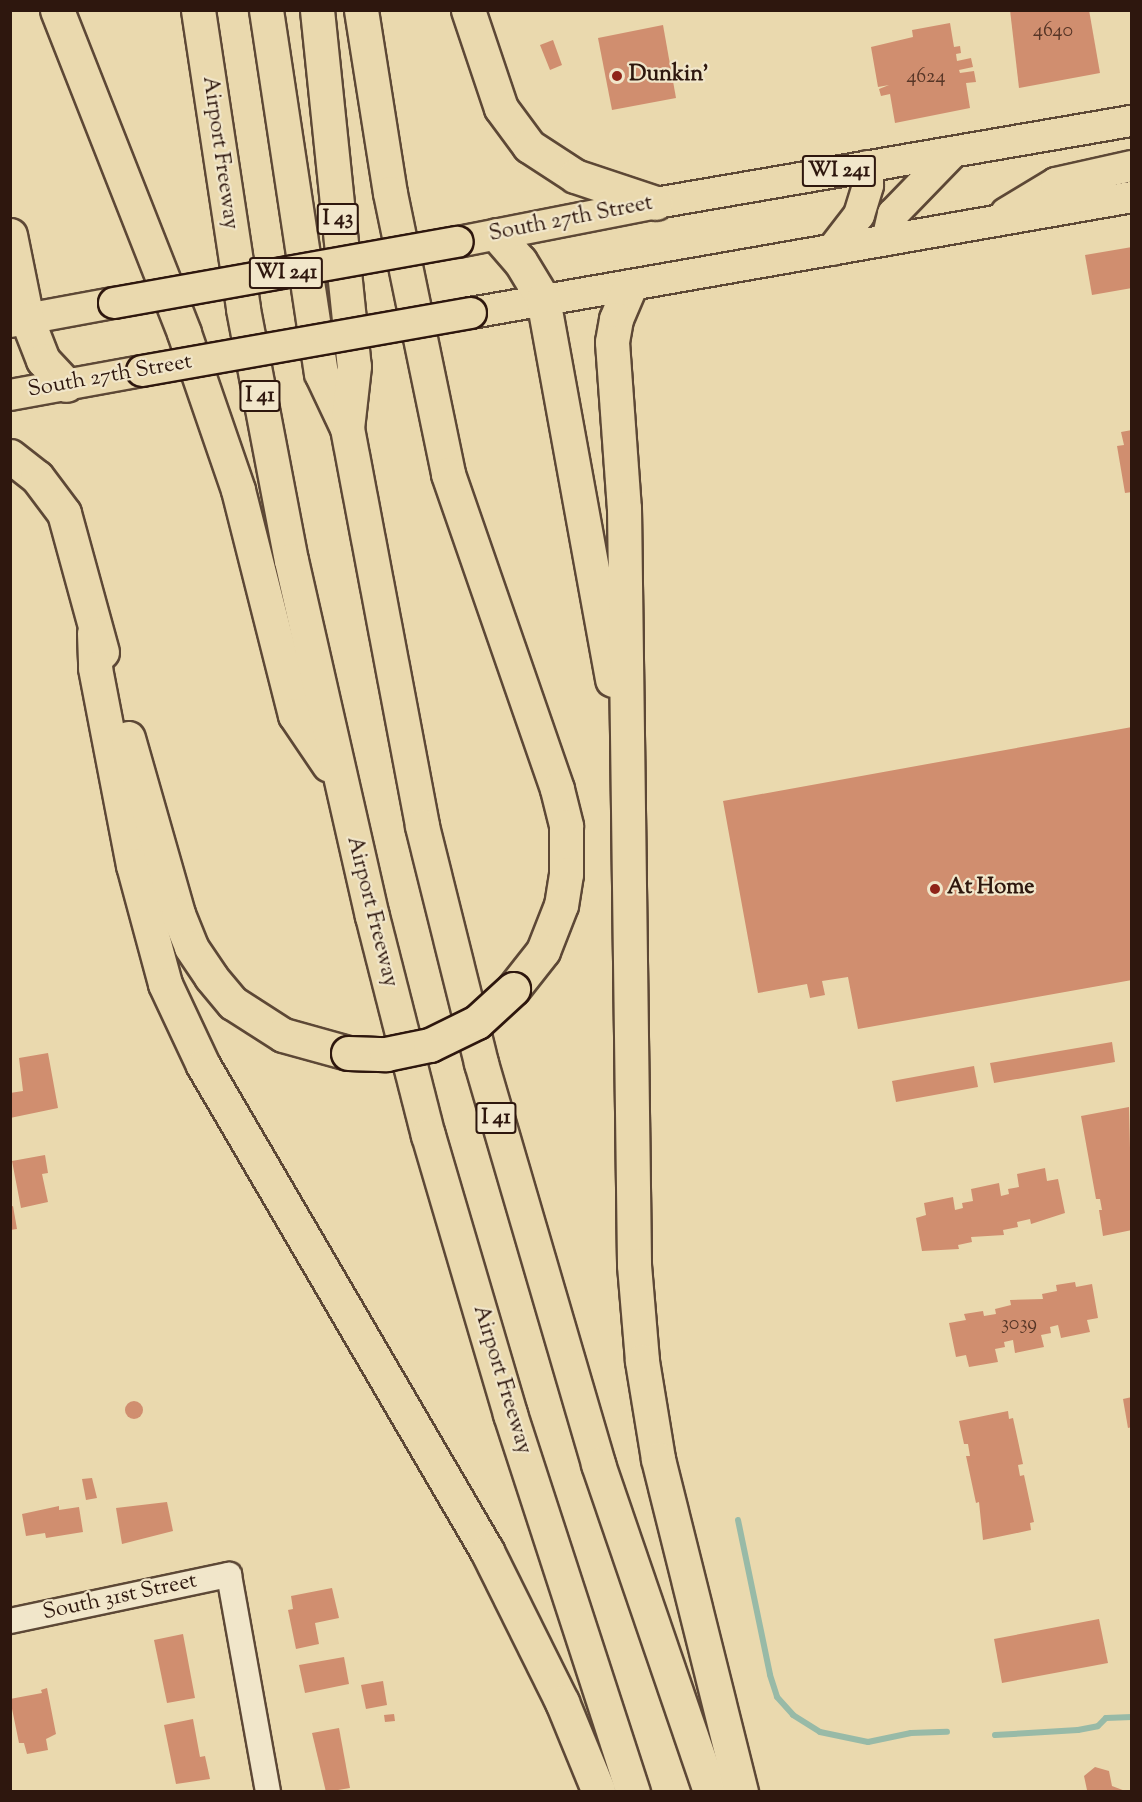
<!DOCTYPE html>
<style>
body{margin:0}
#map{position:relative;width:1142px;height:1802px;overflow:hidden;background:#ead9ae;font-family:"Sorts Mill Goudy",serif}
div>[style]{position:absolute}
.stream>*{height:6px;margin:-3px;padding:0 3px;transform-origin:3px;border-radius:3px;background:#98baa7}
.building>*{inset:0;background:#d08e6f}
.round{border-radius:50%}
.roads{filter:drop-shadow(2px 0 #5d4836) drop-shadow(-2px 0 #5d4836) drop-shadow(0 2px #5d4836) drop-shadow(0 -2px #5d4836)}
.minor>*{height:24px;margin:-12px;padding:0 12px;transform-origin:12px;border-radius:12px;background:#f1e6ca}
.major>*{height:30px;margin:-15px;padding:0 15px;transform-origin:15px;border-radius:15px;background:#ead9ae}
.highway>*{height:33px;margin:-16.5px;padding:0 16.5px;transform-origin:16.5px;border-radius:16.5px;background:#ead9ae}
.bridges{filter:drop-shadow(2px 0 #2e170e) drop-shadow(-2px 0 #2e170e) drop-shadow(0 2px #2e170e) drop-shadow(0 -2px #2e170e)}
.major-bridge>*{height:30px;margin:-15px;padding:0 15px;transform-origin:15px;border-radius:15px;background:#ead9ae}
.highway-bridge>*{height:33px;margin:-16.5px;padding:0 16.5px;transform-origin:16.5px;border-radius:16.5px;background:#ead9ae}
.dots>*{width:16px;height:16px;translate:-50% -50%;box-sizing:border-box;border:3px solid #f1e6ca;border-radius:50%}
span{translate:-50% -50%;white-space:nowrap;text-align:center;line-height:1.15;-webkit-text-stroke:4.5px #f1e6ca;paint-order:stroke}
.number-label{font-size:20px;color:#563526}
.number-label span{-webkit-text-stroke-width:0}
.shield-label span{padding:2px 4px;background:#f1e6ca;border:2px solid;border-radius:4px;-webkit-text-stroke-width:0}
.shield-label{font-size:21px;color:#2e170e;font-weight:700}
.poi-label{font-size:22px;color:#2e170e;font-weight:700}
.left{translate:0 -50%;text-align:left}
.street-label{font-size:22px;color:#2e170e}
.frame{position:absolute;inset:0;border:12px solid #2e170e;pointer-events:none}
</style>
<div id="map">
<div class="stream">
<i style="left:738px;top:1520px;width:158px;rotate:78.3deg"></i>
<i style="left:770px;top:1675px;width:23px;rotate:72deg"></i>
<i style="left:777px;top:1697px;width:24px;rotate:48deg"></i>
<i style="left:793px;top:1715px;width:32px;rotate:32deg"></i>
<i style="left:820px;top:1732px;width:49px;rotate:11.8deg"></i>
<i style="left:868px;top:1742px;width:44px;rotate:-11.8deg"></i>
<i style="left:911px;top:1733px;width:36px;rotate:-2deg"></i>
<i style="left:995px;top:1735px;width:83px;rotate:-3.4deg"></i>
<i style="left:1078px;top:1730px;width:20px;rotate:-11deg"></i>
<i style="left:1098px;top:1726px;width:11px;rotate:-45deg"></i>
<i style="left:1106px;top:1718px;width:26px;rotate:-2deg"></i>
</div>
<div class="building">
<i style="clip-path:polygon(1010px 10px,1089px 10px,1100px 73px,1019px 88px)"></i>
<i style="clip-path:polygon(950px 23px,954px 47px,960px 46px,961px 53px,956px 54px,957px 61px,971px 58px,973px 67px,959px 70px,960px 73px,974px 71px,976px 82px,966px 83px,970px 108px,895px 123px,890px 94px,881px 96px,879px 89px,889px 85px,878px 87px,871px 47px,913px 37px,912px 30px)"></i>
<i style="clip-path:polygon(663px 25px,676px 98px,612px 110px,598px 38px)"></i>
<i style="clip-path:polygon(553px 40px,562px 65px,550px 70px,540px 45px)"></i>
<i style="clip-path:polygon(1132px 247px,1132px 288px,1092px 295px,1085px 255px)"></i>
<i style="clip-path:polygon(1132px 430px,1132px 492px,1125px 493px,1117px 446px,1124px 445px,1121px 432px)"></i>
<i style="clip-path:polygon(1132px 727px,1132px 980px,858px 1029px,848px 977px,822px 981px,825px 995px,810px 998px,807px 984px,758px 993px,723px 801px)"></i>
<i style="clip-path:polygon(1112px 1042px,1115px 1062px,994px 1083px,990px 1063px)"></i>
<i style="clip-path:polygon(48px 1053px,58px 1108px,10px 1118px,10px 1093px,23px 1091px,19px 1058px)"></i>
<i style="clip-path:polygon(974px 1066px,978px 1087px,896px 1102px,892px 1081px)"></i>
<i style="clip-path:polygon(1129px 1107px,1132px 1230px,1103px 1236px,1099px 1210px,1102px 1210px,1100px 1199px,1096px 1199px,1081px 1116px)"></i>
<i style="clip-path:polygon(45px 1155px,48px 1173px,42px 1174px,48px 1202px,21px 1208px,12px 1161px)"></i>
<i style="clip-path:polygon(1045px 1168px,1047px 1181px,1058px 1179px,1065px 1213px,1031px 1224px,1030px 1219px,1017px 1222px,1018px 1227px,1003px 1230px,1004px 1235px,971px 1237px,972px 1242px,958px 1245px,959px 1249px,922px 1251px,916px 1218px,926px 1215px,924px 1203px,953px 1197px,955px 1210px,963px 1208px,962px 1203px,973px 1201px,971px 1189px,999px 1183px,1001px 1196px,1009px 1194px,1008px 1189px,1019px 1187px,1017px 1174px)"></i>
<i style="clip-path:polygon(13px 1206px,17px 1229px,10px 1230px,10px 1207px)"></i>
<i style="clip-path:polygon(1075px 1282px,1076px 1287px,1092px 1284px,1098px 1318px,1087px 1320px,1090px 1332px,1061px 1338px,1058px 1325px,1050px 1327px,1051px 1333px,1041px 1335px,1044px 1347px,1015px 1353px,1013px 1340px,1004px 1342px,1005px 1347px,995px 1349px,998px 1362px,969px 1367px,966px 1355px,956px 1357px,949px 1323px,966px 1320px,964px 1314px,983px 1311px,984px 1316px,996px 1314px,995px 1309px,1011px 1305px,1010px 1300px,1043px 1299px,1042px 1294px,1057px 1291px,1056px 1285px)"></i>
<i style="clip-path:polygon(1132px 1397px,1132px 1427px,1128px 1428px,1123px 1399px)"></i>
<i class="round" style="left:125px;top:1401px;width:18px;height:18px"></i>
<i style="clip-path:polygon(1008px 1411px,1009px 1419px,1013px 1418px,1023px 1464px,1018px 1465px,1020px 1476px,1024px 1475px,1034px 1522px,1030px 1523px,1031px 1530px,983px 1540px,979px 1502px,976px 1503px,966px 1456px,970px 1456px,968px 1444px,964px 1444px,959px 1421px)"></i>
<i style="clip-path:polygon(92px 1478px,97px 1498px,86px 1500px,82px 1479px)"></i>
<i style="clip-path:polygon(167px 1502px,173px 1531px,122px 1544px,116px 1508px)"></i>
<i style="clip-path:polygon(59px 1506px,59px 1510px,79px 1507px,83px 1532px,46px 1538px,45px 1533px,26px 1536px,22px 1514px)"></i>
<i style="clip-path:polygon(332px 1588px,339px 1618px,315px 1623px,319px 1644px,296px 1649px,288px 1610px,293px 1609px,291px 1596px)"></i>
<i style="clip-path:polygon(1099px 1619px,1108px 1663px,1002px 1683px,994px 1639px)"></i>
<i style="clip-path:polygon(183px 1634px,195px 1698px,167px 1703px,154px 1640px)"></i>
<i style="clip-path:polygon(344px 1657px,349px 1684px,305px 1693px,299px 1665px)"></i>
<i style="clip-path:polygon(383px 1681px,387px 1705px,366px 1709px,361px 1685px)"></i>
<i style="clip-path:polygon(47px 1688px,56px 1734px,46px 1739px,48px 1750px,27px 1754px,24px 1743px,19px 1743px,10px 1699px,42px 1693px,41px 1690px)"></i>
<i style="clip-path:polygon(394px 1714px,395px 1721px,385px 1722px,384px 1715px)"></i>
<i style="clip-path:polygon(193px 1719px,200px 1757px,205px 1756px,210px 1779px,176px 1784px,164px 1725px)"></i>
<i style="clip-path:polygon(339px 1728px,350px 1788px,326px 1792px,312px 1733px)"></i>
<i style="clip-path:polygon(1095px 1767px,1109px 1771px,1112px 1786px,1128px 1792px,1087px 1790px,1084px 1776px)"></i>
</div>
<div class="roads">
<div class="minor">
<i style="left:10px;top:1621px;width:224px;rotate:-11.9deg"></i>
<i style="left:229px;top:1575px;width:220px;rotate:79.8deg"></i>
</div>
<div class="major">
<i style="left:1006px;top:213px;width:58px;rotate:-31deg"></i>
<i style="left:1056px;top:183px;width:78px;rotate:-12.6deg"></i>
<i style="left:887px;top:240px;width:27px;rotate:-77deg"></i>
<i style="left:893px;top:214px;width:86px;rotate:-45.9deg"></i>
<i style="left:458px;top:242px;width:202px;rotate:-11.1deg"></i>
<i style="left:656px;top:203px;width:483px;rotate:-9.8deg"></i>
<i style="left:832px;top:250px;width:44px;rotate:-52.4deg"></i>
<i style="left:859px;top:215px;width:31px;rotate:-73deg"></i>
<i style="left:868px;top:185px;width:19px;rotate:-90deg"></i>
<i style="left:471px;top:313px;width:671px;rotate:-9.95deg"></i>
<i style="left:10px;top:322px;width:106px;rotate:-10.4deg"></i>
<i style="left:10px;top:395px;width:134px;rotate:-10.3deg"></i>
</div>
<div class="highway">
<i style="left:57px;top:10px;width:347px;rotate:68.5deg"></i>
<i style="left:184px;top:333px;width:166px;rotate:71deg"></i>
<i style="left:238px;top:490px;width:232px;rotate:75.8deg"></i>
<i style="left:295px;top:715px;width:60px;rotate:55.8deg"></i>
<i style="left:198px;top:10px;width:302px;rotate:81.4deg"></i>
<i style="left:243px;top:309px;width:256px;rotate:79.2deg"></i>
<i style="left:291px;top:560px;width:365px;rotate:77.2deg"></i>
<i style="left:372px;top:916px;width:226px;rotate:75.7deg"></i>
<i style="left:428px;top:1135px;width:291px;rotate:73.6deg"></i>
<i style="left:510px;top:1414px;width:398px;rotate:72deg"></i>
<i style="left:266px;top:10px;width:367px;rotate:81.4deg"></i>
<i style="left:321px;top:373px;width:61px;rotate:64.7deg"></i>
<i style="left:347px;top:428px;width:405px;rotate:79.3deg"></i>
<i style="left:422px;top:826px;width:244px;rotate:76deg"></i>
<i style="left:481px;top:1063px;width:418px;rotate:73.7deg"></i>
<i style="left:598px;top:1464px;width:347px;rotate:71.1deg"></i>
<i style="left:317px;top:10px;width:358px;rotate:84.1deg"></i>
<i style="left:354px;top:366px;width:62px;rotate:96.4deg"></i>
<i style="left:361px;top:10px;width:185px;rotate:81deg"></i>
<i style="left:390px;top:193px;width:287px;rotate:78.3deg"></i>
<i style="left:448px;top:474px;width:333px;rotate:70.9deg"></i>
<i style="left:557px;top:789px;width:38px;rotate:76deg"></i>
<i style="left:566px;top:826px;width:48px;rotate:90deg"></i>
<i style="left:566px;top:874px;width:31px;rotate:99deg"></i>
<i style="left:561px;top:905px;width:49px;rotate:111.4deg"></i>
<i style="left:543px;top:951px;width:48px;rotate:128.3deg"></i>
<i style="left:468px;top:10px;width:103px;rotate:71.4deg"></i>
<i style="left:501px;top:108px;width:47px;rotate:53.6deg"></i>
<i style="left:529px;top:146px;width:55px;rotate:33.1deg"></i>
<i style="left:575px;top:176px;width:85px;rotate:18.4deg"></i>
<i style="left:10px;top:235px;width:86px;rotate:78.6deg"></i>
<i style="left:27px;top:319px;width:44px;rotate:68.7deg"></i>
<i style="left:43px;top:360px;width:34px;rotate:47deg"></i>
<i style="left:497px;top:235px;width:35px;rotate:49deg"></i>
<i style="left:520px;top:261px;width:44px;rotate:58.8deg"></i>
<i style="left:543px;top:299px;width:387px;rotate:79.7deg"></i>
<i style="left:630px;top:286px;width:36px;rotate:113deg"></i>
<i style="left:616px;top:319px;width:23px;rotate:100deg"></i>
<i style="left:612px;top:342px;width:166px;rotate:85.9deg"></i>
<i style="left:624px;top:508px;width:757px;rotate:89.24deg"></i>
<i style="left:634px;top:1265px;width:96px;rotate:85.2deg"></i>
<i style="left:642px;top:1361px;width:99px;rotate:80.7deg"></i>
<i style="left:658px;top:1459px;width:343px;rotate:76deg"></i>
<i style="left:10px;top:456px;width:34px;rotate:38deg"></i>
<i style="left:37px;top:477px;width:45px;rotate:53.1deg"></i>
<i style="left:64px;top:513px;width:144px;rotate:74.7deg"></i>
<i style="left:94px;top:633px;width:35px;rotate:88deg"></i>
<i style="left:95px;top:668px;width:201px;rotate:79.1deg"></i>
<i style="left:133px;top:865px;width:123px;rotate:74.9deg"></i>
<i style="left:165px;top:984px;width:89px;rotate:64.9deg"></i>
<i style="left:203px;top:1065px;width:563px;rotate:59.7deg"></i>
<i style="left:487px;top:1551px;width:169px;rotate:63.6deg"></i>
<i style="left:562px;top:1702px;width:97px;rotate:67.7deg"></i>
<i style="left:128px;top:738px;width:183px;rotate:74.1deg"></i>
<i style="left:178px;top:914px;width:35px;rotate:68deg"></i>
<i style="left:191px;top:947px;width:36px;rotate:56deg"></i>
<i style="left:211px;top:977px;width:34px;rotate:50deg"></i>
<i style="left:233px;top:1003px;width:59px;rotate:32.6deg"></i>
<i style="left:283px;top:1035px;width:67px;rotate:15.5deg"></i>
</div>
</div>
<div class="bridges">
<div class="major-bridge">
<i style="left:114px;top:303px;width:349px;rotate:-10.1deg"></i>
<i style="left:142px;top:371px;width:334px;rotate:-10deg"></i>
</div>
<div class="highway-bridge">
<i style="left:348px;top:1053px;width:38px;rotate:2deg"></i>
<i style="left:386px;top:1054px;width:45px;rotate:-11.6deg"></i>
<i style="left:430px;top:1045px;width:52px;rotate:-26.1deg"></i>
<i style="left:477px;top:1022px;width:49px;rotate:-42.5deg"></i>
</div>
</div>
<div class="dots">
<i style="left:617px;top:76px;background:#8f2418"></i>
<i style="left:935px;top:889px;background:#8f2418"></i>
</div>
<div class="number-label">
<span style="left:1053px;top:31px">4640</span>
<span style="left:926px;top:77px">4624</span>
<span style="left:1019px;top:1324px">3039</span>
</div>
<div class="shield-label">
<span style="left:839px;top:171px">WI 241</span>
<span style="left:338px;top:219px">I 43</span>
<span style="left:286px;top:273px">WI 241</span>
<span style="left:260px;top:396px">I 41</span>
<span style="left:496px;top:1118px">I 41</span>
</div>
<div class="poi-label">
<span class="left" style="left:629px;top:76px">Dunkin'</span>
<span class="left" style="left:947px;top:889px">At Home</span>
</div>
<div class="street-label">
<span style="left:219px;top:153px;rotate:82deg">Airport Freeway</span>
<span style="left:571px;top:220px;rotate:-11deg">South 27th Street</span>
<span style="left:110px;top:377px;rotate:-10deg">South 27th Street</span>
<span style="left:371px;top:912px;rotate:76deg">Airport Freeway</span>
<span style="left:501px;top:1380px;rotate:73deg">Airport Freeway</span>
<span style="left:120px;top:1598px;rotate:-12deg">South 31st Street</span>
</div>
<div class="frame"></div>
</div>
